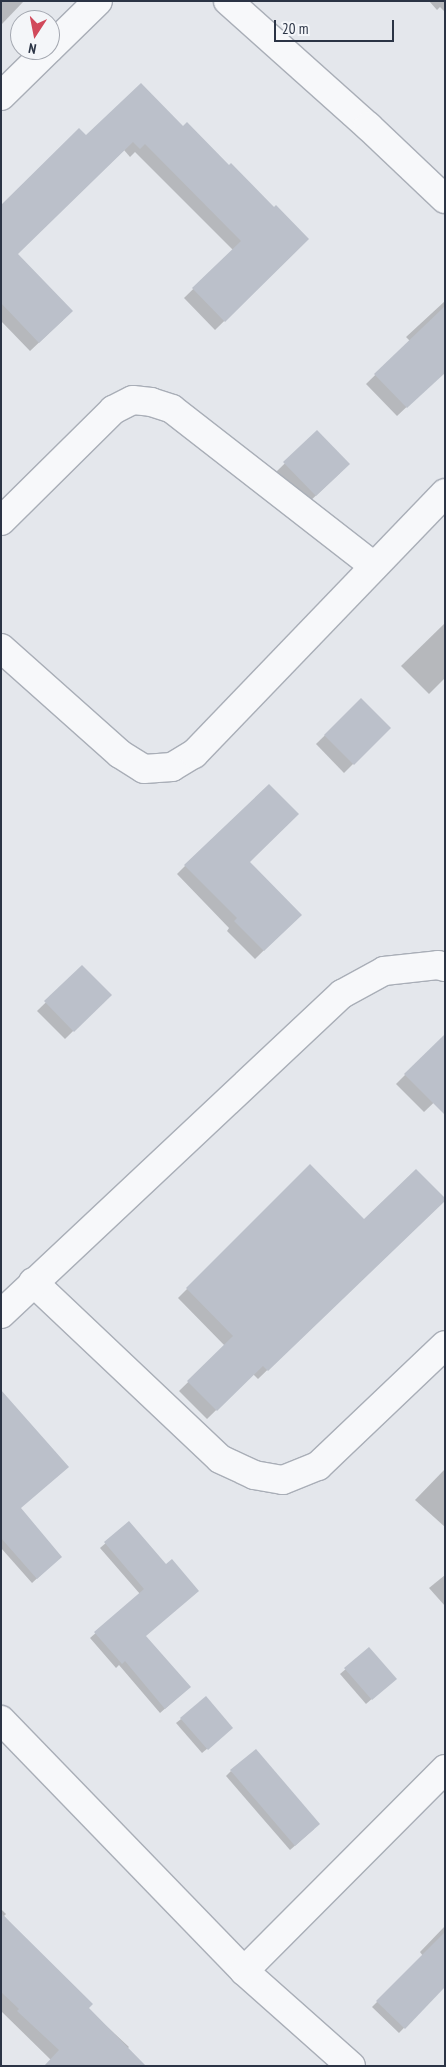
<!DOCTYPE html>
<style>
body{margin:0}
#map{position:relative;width:446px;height:2067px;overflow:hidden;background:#e4e7ec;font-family:"PT Sans Narrow",sans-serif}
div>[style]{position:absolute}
.shadow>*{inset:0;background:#0003}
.building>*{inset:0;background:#bbc0ca}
.roads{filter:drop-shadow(1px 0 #a9aeb7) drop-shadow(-1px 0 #a9aeb7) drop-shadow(0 1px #a9aeb7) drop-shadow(0 -1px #a9aeb7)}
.minor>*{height:28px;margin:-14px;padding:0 14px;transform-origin:14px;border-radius:14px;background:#f7f8fa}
span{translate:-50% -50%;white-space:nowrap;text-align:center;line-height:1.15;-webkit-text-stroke:4px #f4f6f9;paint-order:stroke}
.frame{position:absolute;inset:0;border:2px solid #2b3445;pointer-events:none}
.north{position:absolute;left:10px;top:10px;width:50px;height:50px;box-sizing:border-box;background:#f4f6f9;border:1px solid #a4a8b1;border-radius:50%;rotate:191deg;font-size:14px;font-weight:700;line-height:20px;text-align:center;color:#2b3445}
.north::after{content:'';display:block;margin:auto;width:18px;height:22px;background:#d1495b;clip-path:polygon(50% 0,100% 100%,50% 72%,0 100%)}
.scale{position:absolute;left:274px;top:20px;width:120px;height:22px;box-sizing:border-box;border:2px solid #2b3445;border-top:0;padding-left:6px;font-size:15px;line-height:18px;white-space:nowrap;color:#2b3445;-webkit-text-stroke:4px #f4f6f9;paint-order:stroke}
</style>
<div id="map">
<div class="shadow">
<i style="clip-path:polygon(1px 1px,24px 1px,1px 25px)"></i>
<i style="clip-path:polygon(429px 1px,445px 1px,445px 12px,440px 7px,437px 10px)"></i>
<i style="clip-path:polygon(183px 128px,229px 166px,308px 239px,215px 330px,184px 298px,233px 250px,135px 152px,130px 157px,124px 150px,16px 254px,63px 320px,30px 351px,1px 321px,1px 206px,85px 137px)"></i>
<i style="clip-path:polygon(445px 301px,445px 364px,430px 385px,397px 416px,366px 384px,410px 341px,406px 337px)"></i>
<i style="clip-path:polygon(317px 432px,340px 473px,307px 504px,276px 472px)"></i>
<i style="clip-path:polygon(445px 623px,445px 678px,429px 694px,401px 666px)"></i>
<i style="clip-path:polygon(361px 700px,389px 728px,344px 773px,316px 744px)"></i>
<i style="clip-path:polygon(248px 862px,300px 915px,255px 959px,227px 931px,229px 928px,177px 874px,185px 866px)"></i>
<i style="clip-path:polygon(82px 967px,110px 995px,65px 1039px,37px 1011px)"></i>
<i style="clip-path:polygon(441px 1039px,445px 1092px,424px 1112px,396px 1084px)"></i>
<i style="clip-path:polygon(310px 1166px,364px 1221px,444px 1199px,258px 1379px,253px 1374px,207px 1419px,179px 1391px,225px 1346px,178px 1298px)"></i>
<i style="clip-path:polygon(1px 1397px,19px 1508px,56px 1561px,32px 1583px,1px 1548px)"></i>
<i style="clip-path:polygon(445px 1469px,445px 1527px,415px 1500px)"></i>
<i style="clip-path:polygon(129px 1523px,166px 1566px,145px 1637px,184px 1692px,160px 1713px,119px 1665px,116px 1668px,90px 1638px,140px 1594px,100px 1548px)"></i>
<i style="clip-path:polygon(445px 1575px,445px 1606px,429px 1588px)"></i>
<i style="clip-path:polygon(369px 1649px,390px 1683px,366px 1704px,340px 1674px)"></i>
<i style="clip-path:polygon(181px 1719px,226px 1733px,202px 1753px,176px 1723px)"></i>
<i style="clip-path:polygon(231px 1771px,314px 1829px,290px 1850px,226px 1776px)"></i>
<i style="clip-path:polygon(1px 1909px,6px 1914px,4px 1916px,87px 2008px,129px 2047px,127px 2049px,51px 2060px,1px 2011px)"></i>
<i style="clip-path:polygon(445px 1926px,445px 1980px,429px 2002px,399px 2033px,372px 2007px,423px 1956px,420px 1952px)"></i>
</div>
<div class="building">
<i style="clip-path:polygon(141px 83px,183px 126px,187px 122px,229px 165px,231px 163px,274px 207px,276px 205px,309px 239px,225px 322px,192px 288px,241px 241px,145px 144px,140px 149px,133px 142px,18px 254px,73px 311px,39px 343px,1px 303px,1px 205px,79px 128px,86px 135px)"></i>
<i style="clip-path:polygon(445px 306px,445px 373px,407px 408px,374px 374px)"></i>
<i style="clip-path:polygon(317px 430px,350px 464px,316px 496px,283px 462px)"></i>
<i style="clip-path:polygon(361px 698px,391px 728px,354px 765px,324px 735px)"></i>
<i style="clip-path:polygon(269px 784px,299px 814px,250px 862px,302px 915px,264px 951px,234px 921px,237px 918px,184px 865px)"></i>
<i style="clip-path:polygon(82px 965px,112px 995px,74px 1032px,44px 1001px)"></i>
<i style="clip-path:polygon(445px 1034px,445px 1115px,404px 1074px)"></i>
<i style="clip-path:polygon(310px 1164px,364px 1219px,416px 1169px,445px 1198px,445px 1201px,268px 1371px,263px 1366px,217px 1411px,187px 1381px,233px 1336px,186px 1288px)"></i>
<i style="clip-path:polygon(1px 1390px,69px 1467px,21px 1508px,62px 1557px,37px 1579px,1px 1538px)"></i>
<i style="clip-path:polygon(129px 1521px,166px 1564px,172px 1559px,199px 1591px,146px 1636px,191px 1687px,165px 1709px,125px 1661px,122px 1664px,94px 1632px,144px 1589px,104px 1542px)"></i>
<i style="clip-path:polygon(369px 1647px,397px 1679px,372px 1700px,344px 1668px)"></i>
<i style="clip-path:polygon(206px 1696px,233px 1728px,208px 1750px,180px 1718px)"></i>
<i style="clip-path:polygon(256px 1749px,320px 1824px,295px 1846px,230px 1770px)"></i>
<i style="clip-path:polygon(1px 1913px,93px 2004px,89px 2008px,146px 2066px,44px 2066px,59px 2050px,17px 2011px,19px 2009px,1px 1992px)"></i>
<i style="clip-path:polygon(445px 1932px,445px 1987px,405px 2029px,376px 2001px)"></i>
</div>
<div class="roads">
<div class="minor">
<i style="left:228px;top:1px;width:188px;rotate:41.8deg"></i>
<i style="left:368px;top:126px;width:106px;rotate:43.5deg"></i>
<i style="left:50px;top:48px;width:67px;rotate:-44.4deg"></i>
<i style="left:1px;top:96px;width:66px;rotate:-44.4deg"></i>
<i style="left:1px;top:521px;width:158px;rotate:-44.7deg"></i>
<i style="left:113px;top:410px;width:22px;rotate:-27deg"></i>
<i style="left:133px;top:400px;width:18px;rotate:6deg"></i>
<i style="left:151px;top:402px;width:22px;rotate:18deg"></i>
<i style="left:172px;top:409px;width:256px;rotate:37.9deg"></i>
<i style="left:1px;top:648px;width:159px;rotate:41.7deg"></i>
<i style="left:120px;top:754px;width:28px;rotate:32deg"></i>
<i style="left:144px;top:769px;width:28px;rotate:-4deg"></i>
<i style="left:172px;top:767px;width:26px;rotate:-31deg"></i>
<i style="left:194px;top:754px;width:362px;rotate:-46.1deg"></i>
<i style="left:33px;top:1282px;width:257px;rotate:43.4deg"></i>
<i style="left:220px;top:1459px;width:38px;rotate:25deg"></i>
<i style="left:254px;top:1475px;width:29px;rotate:10deg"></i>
<i style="left:283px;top:1480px;width:38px;rotate:-22deg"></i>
<i style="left:318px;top:1466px;width:175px;rotate:-43.6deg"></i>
<i style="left:1px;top:1314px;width:468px;rotate:-43.2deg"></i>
<i style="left:342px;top:994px;width:48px;rotate:-28.7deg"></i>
<i style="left:384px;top:971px;width:54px;rotate:-6.3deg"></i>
<i style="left:438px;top:965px;width:7px;rotate:16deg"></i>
<i style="left:1px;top:1720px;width:349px;rotate:45.9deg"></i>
<i style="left:244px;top:1971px;width:143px;rotate:41.6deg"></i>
<i style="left:244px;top:1971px;width:285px;rotate:-45.1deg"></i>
</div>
</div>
<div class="frame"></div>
<div class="north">N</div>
<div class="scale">20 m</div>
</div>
